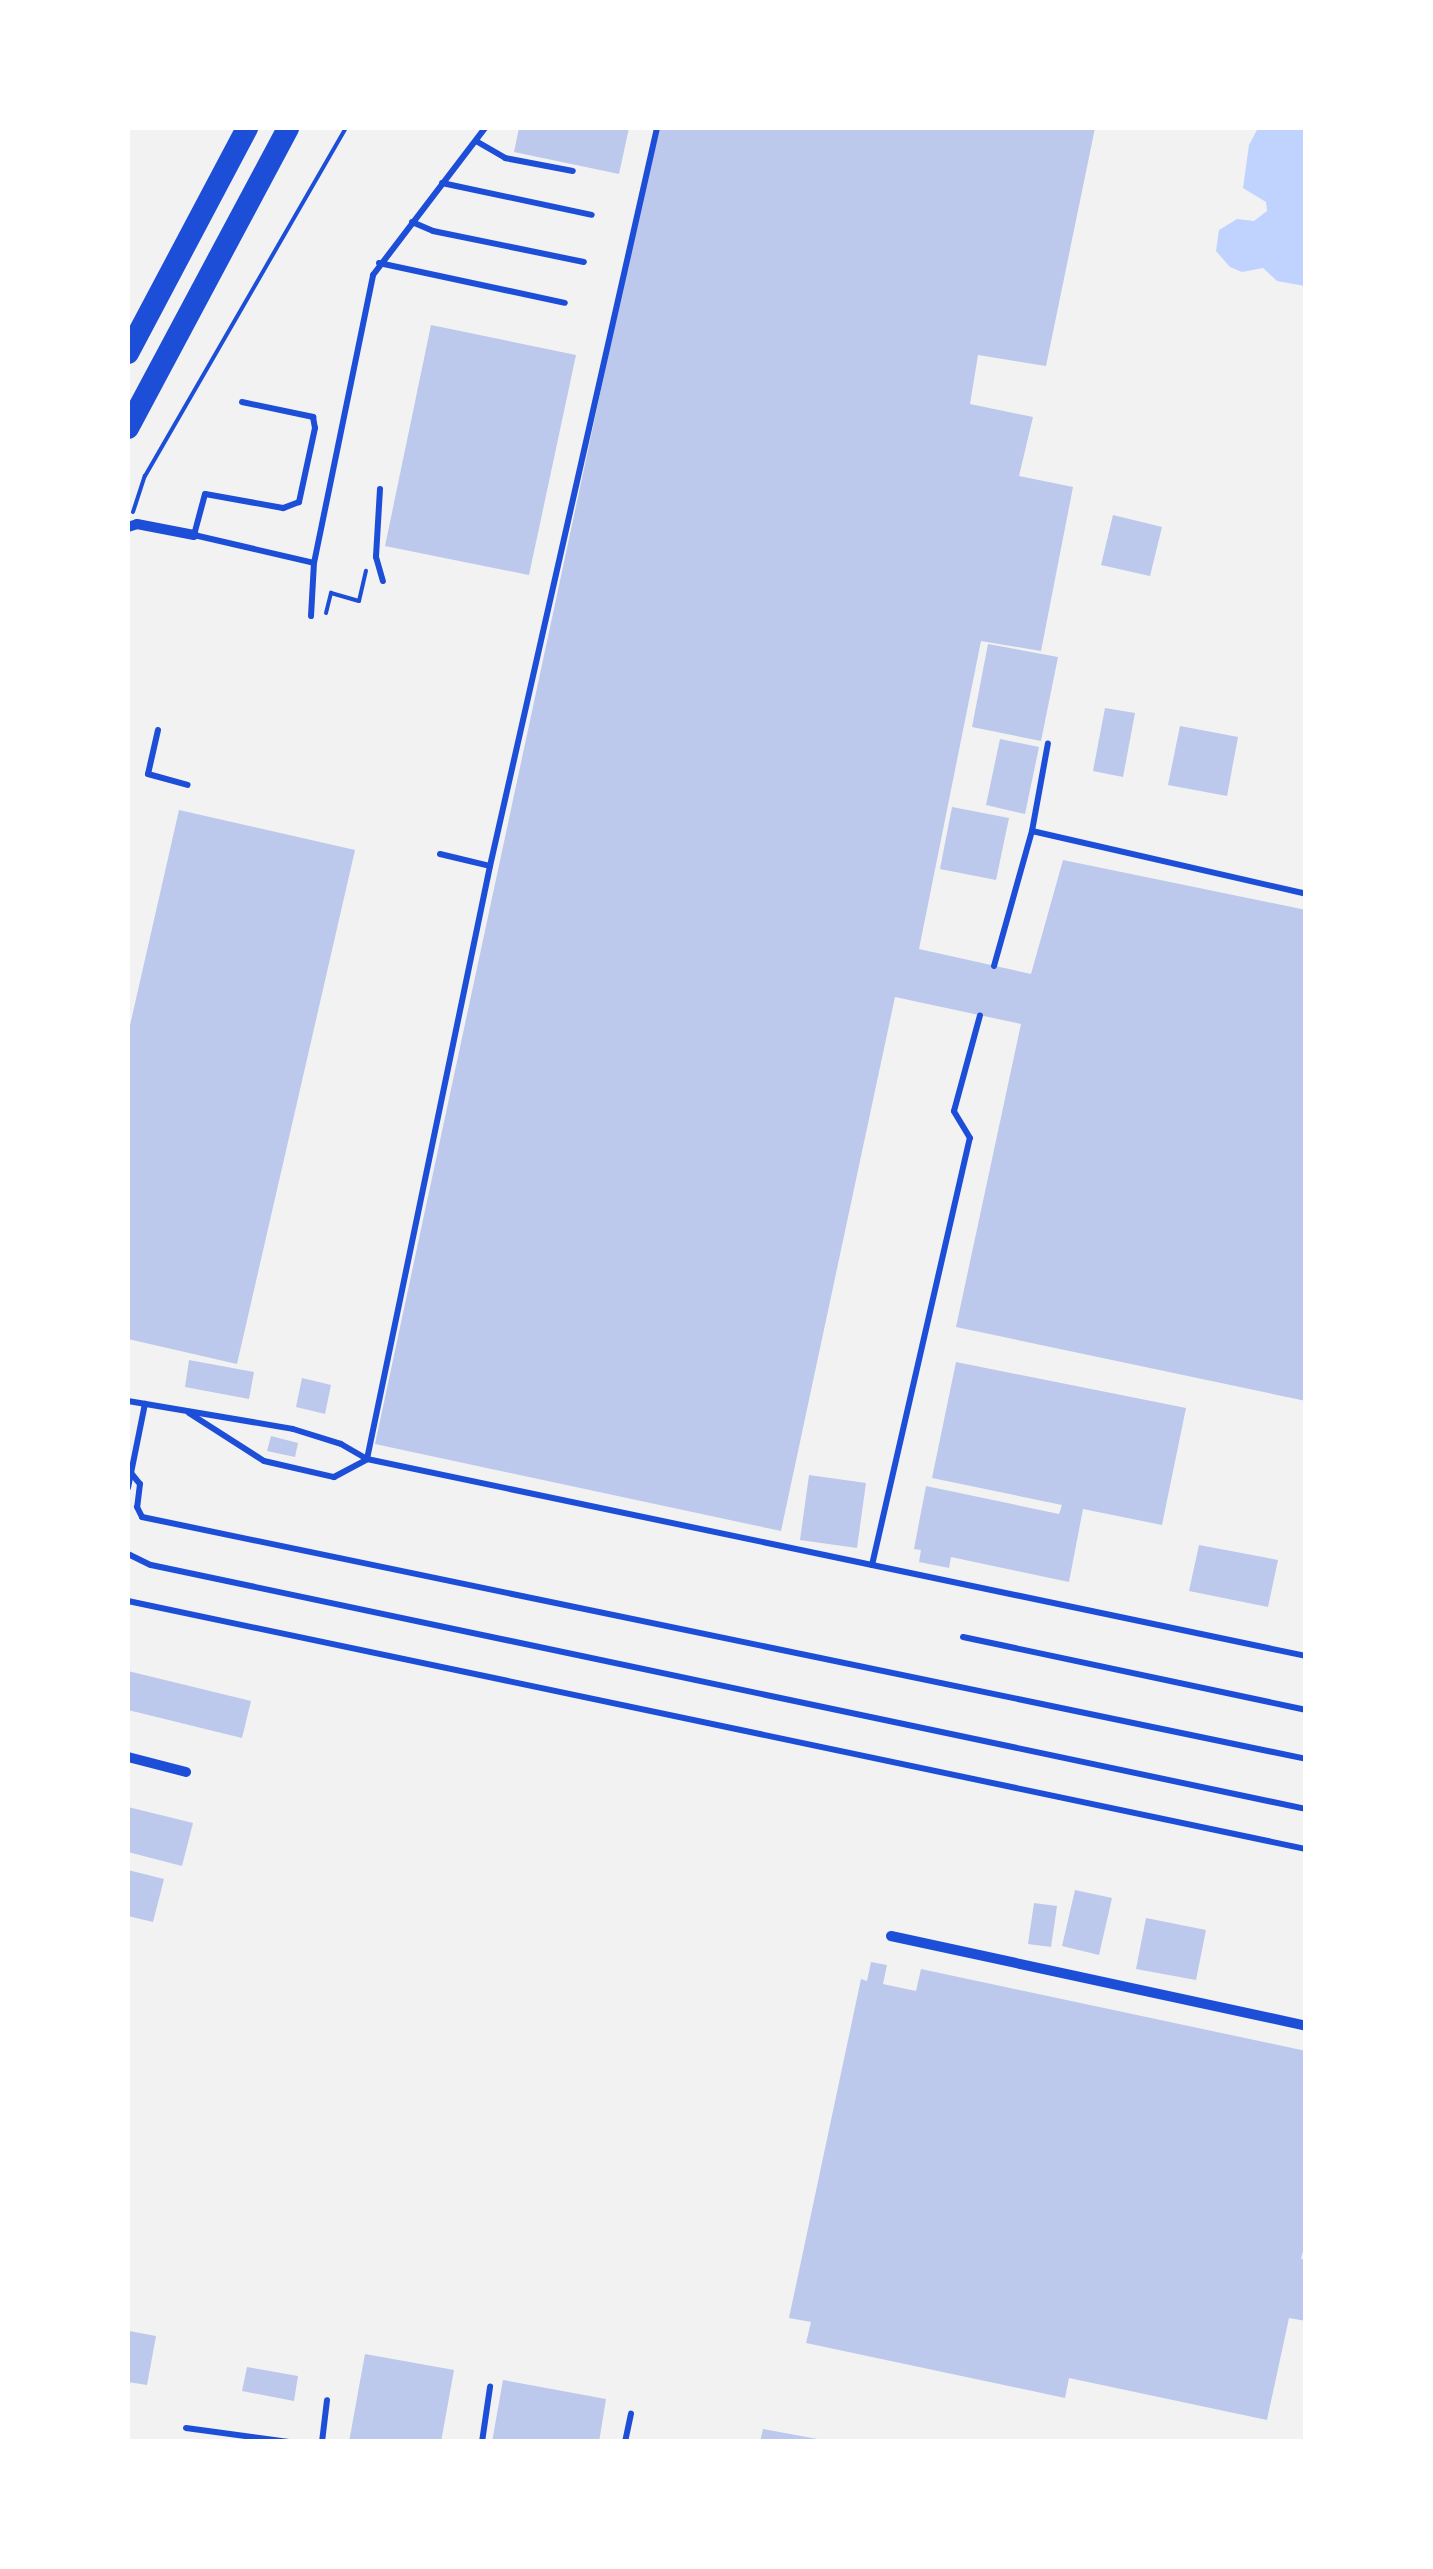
<!DOCTYPE html>
<style>
body{margin:0}
#map{position:relative;width:1433px;height:2569px;overflow:hidden;background:#f2f2f2;font-family:"Times New Roman",serif}
div>[style]{position:absolute}
.water>*{inset:0;background:#bfd3fe}
.building>*{inset:0;background:#bdc9ec}
.path>*{height:4px;margin:-2px;padding:0 2px;transform-origin:2px;border-radius:2px;background:#1d4ed8}
.service>*{height:6px;margin:-3px;padding:0 3px;transform-origin:3px;border-radius:3px;background:#1d4ed8}
.minor>*{height:10px;margin:-5px;padding:0 5px;transform-origin:5px;border-radius:5px;background:#1d4ed8}
.trunk>*{height:22px;margin:-11px;padding:0 11px;transform-origin:11px;border-radius:11px;background:#1d4ed8}
span{translate:-50% -50%;white-space:nowrap;text-align:center;line-height:1.15;-webkit-text-stroke:10px #fff;paint-order:stroke}
.frame{position:absolute;inset:0;border:130px solid #fff;pointer-events:none}
</style>
<div id="map">
<div class="water">
<i style="clip-path:polygon(1258px 128px,1305px 128px,1305px 286px,1277px 281px,1263px 268px,1242px 272px,1230px 267px,1216px 251px,1219px 230px,1237px 219px,1254px 221px,1267px 211px,1266px 202px,1243px 188px,1249px 145px)"></i>
</div>
<div class="building">
<i style="clip-path:polygon(519px 128px,629px 128px,619px 174px,514px 152px)"></i>
<i style="clip-path:polygon(657px 128px,1095px 128px,1046px 366px,978px 355px,970px 404px,1033px 417px,1019px 476px,1073px 487px,1041px 651px,981px 641px,919px 949px,1031px 974px,1063px 860px,1306px 910px,1306px 1401px,956px 1327px,1021px 1024px,895px 997px,781px 1531px,375px 1444px)"></i>
<i style="clip-path:polygon(431px 325px,576px 355px,529px 575px,385px 546px)"></i>
<i style="clip-path:polygon(1113px 515px,1162px 527px,1150px 576px,1101px 565px)"></i>
<i style="clip-path:polygon(988px 644px,1058px 657px,1041px 741px,972px 727px)"></i>
<i style="clip-path:polygon(1105px 708px,1135px 713px,1123px 777px,1093px 771px)"></i>
<i style="clip-path:polygon(1180px 726px,1238px 737px,1227px 796px,1168px 785px)"></i>
<i style="clip-path:polygon(1000px 739px,1039px 747px,1025px 814px,986px 805px)"></i>
<i style="clip-path:polygon(952px 807px,1009px 818px,996px 880px,940px 869px)"></i>
<i style="clip-path:polygon(179px 810px,355px 850px,237px 1364px,128px 1339px,128px 1034px)"></i>
<i style="clip-path:polygon(189px 1360px,254px 1372px,249px 1399px,185px 1387px)"></i>
<i style="clip-path:polygon(956px 1362px,1186px 1408px,1162px 1525px,1083px 1509px,1069px 1582px,951px 1557px,949px 1568px,919px 1562px,921px 1550px,914px 1549px,926px 1486px,1059px 1514px,1062px 1505px,932px 1478px)"></i>
<i style="clip-path:polygon(302px 1378px,331px 1385px,325px 1414px,296px 1407px)"></i>
<i style="clip-path:polygon(271px 1436px,298px 1443px,295px 1457px,267px 1451px)"></i>
<i style="clip-path:polygon(809px 1475px,866px 1483px,857px 1548px,800px 1540px)"></i>
<i style="clip-path:polygon(1199px 1545px,1278px 1560px,1268px 1607px,1189px 1591px)"></i>
<i style="clip-path:polygon(128px 1671px,251px 1701px,242px 1738px,128px 1710px)"></i>
<i style="clip-path:polygon(128px 1807px,193px 1823px,182px 1866px,128px 1852px)"></i>
<i style="clip-path:polygon(128px 1870px,164px 1879px,153px 1922px,128px 1916px)"></i>
<i style="clip-path:polygon(1075px 1890px,1112px 1898px,1099px 1955px,1062px 1946px)"></i>
<i style="clip-path:polygon(1034px 1903px,1057px 1906px,1051px 1947px,1028px 1944px)"></i>
<i style="clip-path:polygon(1146px 1918px,1206px 1930px,1196px 1980px,1136px 1969px)"></i>
<i style="clip-path:polygon(871px 1962px,887px 1965px,883px 1984px,916px 1991px,921px 1969px,1306px 2051px,1306px 2240px,1301px 2259px,1306px 2259px,1306px 2321px,1289px 2318px,1267px 2420px,1069px 2378px,1065px 2398px,806px 2343px,811px 2322px,789px 2318px,861px 1979px,867px 1981px)"></i>
<i style="clip-path:polygon(129px 2331px,156px 2336px,147px 2385px,128px 2382px)"></i>
<i style="clip-path:polygon(365px 2354px,454px 2370px,441px 2442px,349px 2442px)"></i>
<i style="clip-path:polygon(247px 2367px,298px 2376px,294px 2401px,242px 2391px)"></i>
<i style="clip-path:polygon(503px 2380px,606px 2399px,599px 2442px,492px 2442px)"></i>
<i style="clip-path:polygon(763px 2429px,823px 2440px,823px 2442px,760px 2442px)"></i>
</div>
<div class="path">
<i style="left:133px;top:512px;width:38px;rotate:-72deg"></i>
<i style="left:145px;top:476px;width:402px;rotate:-60deg"></i>
<i style="left:326px;top:613px;width:21px;rotate:-76deg"></i>
<i style="left:331px;top:593px;width:29px;rotate:16deg"></i>
<i style="left:359px;top:601px;width:31px;rotate:-77deg"></i>
</div>
<div class="service">
<i style="left:476px;top:141px;width:34px;rotate:30deg"></i>
<i style="left:505px;top:158px;width:69px;rotate:10.8deg"></i>
<i style="left:442px;top:183px;width:153px;rotate:12deg"></i>
<i style="left:412px;top:222px;width:23px;rotate:23deg"></i>
<i style="left:433px;top:231px;width:154px;rotate:11.6deg"></i>
<i style="left:379px;top:263px;width:190px;rotate:12.1deg"></i>
<i style="left:242px;top:402px;width:73px;rotate:11.9deg"></i>
<i style="left:313px;top:417px;width:11px;rotate:80deg"></i>
<i style="left:315px;top:428px;width:76px;rotate:102.2deg"></i>
<i style="left:299px;top:502px;width:17px;rotate:159deg"></i>
<i style="left:283px;top:508px;width:79px;rotate:-169.8deg"></i>
<i style="left:205px;top:494px;width:42px;rotate:105deg"></i>
<i style="left:194px;top:535px;width:123px;rotate:13.1deg"></i>
<i style="left:314px;top:563px;width:294px;rotate:-78.4deg"></i>
<i style="left:373px;top:275px;width:185px;rotate:-52.7deg"></i>
<i style="left:380px;top:489px;width:68px;rotate:93.4deg"></i>
<i style="left:376px;top:557px;width:25px;rotate:74deg"></i>
<i style="left:311px;top:616px;width:53px;rotate:-86.8deg"></i>
<i style="left:158px;top:730px;width:45px;rotate:102.8deg"></i>
<i style="left:148px;top:774px;width:41px;rotate:15.4deg"></i>
<i style="left:1032px;top:831px;width:281px;rotate:12.9deg"></i>
<i style="left:440px;top:854px;width:51px;rotate:13.5deg"></i>
<i style="left:994px;top:966px;width:140px;rotate:-74.3deg"></i>
<i style="left:1032px;top:831px;width:89px;rotate:-79.7deg"></i>
<i style="left:128px;top:1401px;width:167px;rotate:9.6deg"></i>
<i style="left:293px;top:1429px;width:50px;rotate:17.4deg"></i>
<i style="left:341px;top:1444px;width:30px;rotate:30deg"></i>
<i style="left:367px;top:1459px;width:959px;rotate:11.85deg"></i>
<i style="left:189px;top:1413px;width:89px;rotate:32.6deg"></i>
<i style="left:264px;top:1461px;width:72px;rotate:12.9deg"></i>
<i style="left:334px;top:1477px;width:36px;rotate:-28deg"></i>
<i style="left:367px;top:1459px;width:606px;rotate:-78.28deg"></i>
<i style="left:490px;top:866px;width:757px;rotate:-77.25deg"></i>
<i style="left:131px;top:1473px;width:14px;rotate:51deg"></i>
<i style="left:140px;top:1484px;width:23px;rotate:97deg"></i>
<i style="left:137px;top:1507px;width:11px;rotate:63deg"></i>
<i style="left:142px;top:1517px;width:1189px;rotate:11.74deg"></i>
<i style="left:128px;top:1488px;width:86px;rotate:-78.6deg"></i>
<i style="left:128px;top:1554px;width:25px;rotate:26deg"></i>
<i style="left:151px;top:1565px;width:1180px;rotate:11.93deg"></i>
<i style="left:872px;top:1565px;width:438px;rotate:-77.1deg"></i>
<i style="left:970px;top:1138px;width:31px;rotate:-121deg"></i>
<i style="left:954px;top:1111px;width:99px;rotate:-74.8deg"></i>
<i style="left:128px;top:1601px;width:1204px;rotate:11.89deg"></i>
<i style="left:963px;top:1637px;width:351px;rotate:12deg"></i>
<i style="left:186px;top:2428px;width:104px;rotate:7.7deg"></i>
<i style="left:322px;top:2442px;width:42px;rotate:-83.2deg"></i>
<i style="left:482px;top:2442px;width:56px;rotate:-81.7deg"></i>
<i style="left:625px;top:2442px;width:29px;rotate:-78deg"></i>
</div>
<div class="minor">
<i style="left:128px;top:527px;width:9px;rotate:-18deg"></i>
<i style="left:137px;top:524px;width:58px;rotate:10.9deg"></i>
<i style="left:128px;top:1757px;width:60px;rotate:14.5deg"></i>
<i style="left:891px;top:1936px;width:425px;rotate:12.2deg"></i>
</div>
<div class="trunk">
<i style="left:128px;top:353px;width:255px;rotate:-62.1deg"></i>
<i style="left:128px;top:428px;width:340px;rotate:-61.9deg"></i>
</div>
<div class="frame"></div>
</div>
